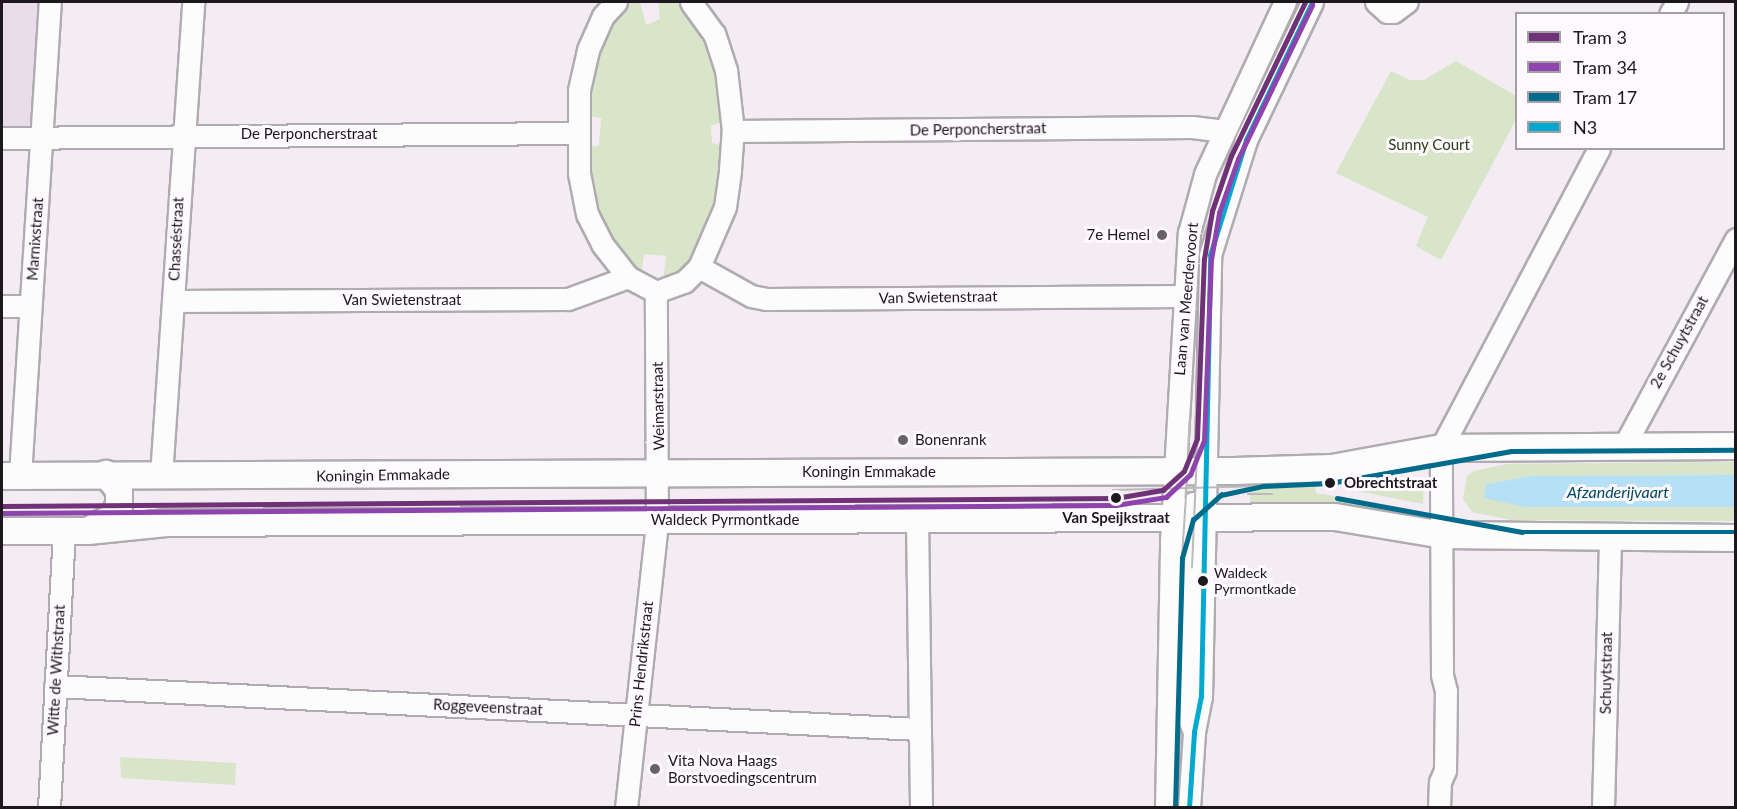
<!DOCTYPE html>
<meta charset="utf-8">
<style>
body{margin:0}
#map{position:relative;width:1737px;height:809px;overflow:hidden;background:#f3ecf3;font-family:Lato,sans-serif}
div>[style]{position:absolute}
.built>*{inset:0;background:#e9dde9}
.green>*{inset:0;background:#d8e5c8}
.water>*{inset:0;background:#b5e0f6}
.roads{filter:drop-shadow(2px 0 #b0abb0) drop-shadow(-2px 0 #b0abb0) drop-shadow(0 2px #b0abb0) drop-shadow(0 -2px #b0abb0)}
.minor>*{height:21px;margin:-10.5px;padding:0 10.5px;transform-origin:10.5px;border-radius:10.5px;background:#fdfcfd}
.major>*{height:26px;margin:-13px;padding:0 13px;transform-origin:13px;border-radius:13px;background:#fdfcfd}
.tram>*{height:1.5px;margin:-0.75px;padding:0 0.75px;transform-origin:0.75px;border-radius:0.75px;background:#bcbbbc}
.bus-1>*{height:4.5px;margin:-2.25px;padding:0 2.25px;transform-origin:2.25px;border-radius:2.25px;background:#00a9ce}
.tram-1>*{height:4.5px;margin:-2.25px;padding:0 2.25px;transform-origin:2.25px;border-radius:2.25px;background:#703276}
.tram-2>*{height:4.5px;margin:-2.25px;padding:0 2.25px;transform-origin:2.25px;border-radius:2.25px;background:#8e44ad}
.tram-3>*{height:4.5px;margin:-2.25px;padding:0 2.25px;transform-origin:2.25px;border-radius:2.25px;background:#006b8b}
.dots>*{width:16px;height:16px;translate:-50% -50%;box-sizing:border-box;border:3px solid #fef9fe;border-radius:50%}
span{translate:-50% -50%;white-space:nowrap;text-align:center;line-height:1.15;-webkit-text-stroke:6px #fef9fe;paint-order:stroke}
.bus-label{font-size:14px;color:#1d181d}
.left{translate:0 -50%;text-align:left}
.street-label{font-size:15px;color:#1d181d}
.park-label{font-size:15px;color:#2a4012}
.poi-label{font-size:15px;color:#1d181d}
.right{translate:-100% -50%;text-align:right}
.stop-label{font-size:15px;color:#1d181d;font-weight:700}
.water-label{font-size:16px;color:#004861;font-style:italic}
.frame{position:absolute;inset:0;border:3px solid #1d181d;pointer-events:none}
.legend{position:absolute;left:1515px;top:12px;width:210px;height:138px;box-sizing:border-box;background:#fef9fe;border:2px solid #a49fa4;margin:0;padding:8px 10px;list-style:none;font-size:18px;color:#1d181d}
.legend li{display:flex;align-items:center;gap:12px;height:30px}
.legend b{width:30px;border:2px solid #a49fa4}
</style>
<div id="map">
<div class="built">
<i style="clip-path:polygon(2px 2px,45px 2px,41px 137px,2px 135px)"></i>
</div>
<div class="green">
<i style="clip-path:polygon(622px 2px,640px 2px,646px 25px,660px 19px,658px 2px,686px 2px,715px 54px,725px 120px,711px 126px,712px 143px,727px 147px,721px 189px,697px 250px,685px 268px,663px 281px,666px 256px,644px 254px,641px 277px,601px 230px,583px 147px,599px 146px,601px 118px,583px 115px,594px 51px)"></i>
<i style="clip-path:polygon(1456px 61px,1516px 96px,1516px 120px,1441px 260px,1416px 246px,1428px 217px,1336px 173px,1391px 71px,1410px 80px,1424px 80px)"></i>
<i style="clip-path:polygon(1428px 461px,1430px 469px,1315px 487px,1316px 493px,1426px 513px,1424px 524px,1250px 508px,1250px 478px)"></i>
<i style="clip-path:polygon(1735px 462px,1735px 475px,1531px 476px,1486px 484px,1524px 507px,1735px 507px,1735px 521px,1511px 520px,1472px 512px,1463px 499px,1467px 476px,1474px 471px,1507px 464px)"></i>
<i style="clip-path:polygon(1424px 478px,1423px 504px,1357px 491px,1357px 488px)"></i>
<i style="clip-path:polygon(120px 757px,236px 763px,235px 785px,121px 778px)"></i>
</div>
<div class="water">
<i style="clip-path:polygon(1735px 475px,1735px 507px,1524px 507px,1484px 498px,1486px 484px,1531px 476px)"></i>
</div>
<div class="roads">
<div class="minor">
<i style="left:616px;top:2px;width:19px;rotate:133deg"></i>
<i style="left:603px;top:16px;width:37px;rotate:114deg"></i>
<i style="left:588px;top:50px;width:41px;rotate:102.7deg"></i>
<i style="left:579px;top:90px;width:83px;rotate:90deg"></i>
<i style="left:579px;top:173px;width:42px;rotate:79deg"></i>
<i style="left:587px;top:214px;width:34px;rotate:63deg"></i>
<i style="left:602px;top:244px;width:42px;rotate:51.8deg"></i>
<i style="left:628px;top:277px;width:32px;rotate:28deg"></i>
<i style="left:656px;top:292px;width:30px;rotate:-20deg"></i>
<i style="left:684px;top:282px;width:21px;rotate:-45deg"></i>
<i style="left:699px;top:267px;width:65px;rotate:-66.6deg"></i>
<i style="left:725px;top:207px;width:37px;rotate:-82deg"></i>
<i style="left:730px;top:170px;width:39px;rotate:-86deg"></i>
<i style="left:733px;top:131px;width:61px;rotate:-96.5deg"></i>
<i style="left:726px;top:70px;width:38px;rotate:-108deg"></i>
<i style="left:714px;top:34px;width:39px;rotate:-126deg"></i>
<i style="left:1376px;top:2px;width:15px;rotate:42deg"></i>
<i style="left:1387px;top:12px;width:6px"></i>
<i style="left:1393px;top:12px;width:17px;rotate:-36deg"></i>
<i style="left:1670px;top:14px;width:14px;rotate:-60deg"></i>
<i style="left:733px;top:131px;width:459px;rotate:-0.5deg"></i>
<i style="left:1192px;top:127px;width:31px;rotate:7deg"></i>
<i style="left:2px;top:138px;width:574px;rotate:-0.5deg"></i>
<i style="left:699px;top:267px;width:60px;rotate:29.1deg"></i>
<i style="left:751px;top:296px;width:15px;rotate:11deg"></i>
<i style="left:766px;top:299px;width:418px;rotate:-0.4deg"></i>
<i style="left:173px;top:301px;width:395px;rotate:-0.3deg"></i>
<i style="left:568px;top:299px;width:64px;rotate:-20.1deg"></i>
<i style="left:2px;top:306px;width:28px"></i>
<i style="left:1624px;top:446px;width:235px;rotate:-61.6deg"></i>
<i style="left:20px;top:476px;width:475px;rotate:-86.4deg"></i>
<i style="left:161px;top:476px;width:475px;rotate:-86.1deg"></i>
<i style="left:1193px;top:503px;width:18px;rotate:106deg"></i>
<i style="left:1188px;top:520px;width:182px;rotate:91.9deg"></i>
<i style="left:1182px;top:702px;width:32px;rotate:68deg"></i>
<i style="left:917px;top:519px;width:289px;rotate:89.2deg"></i>
<i style="left:55px;top:686px;width:866px;rotate:2.85deg"></i>
<i style="left:49px;top:808px;width:276px;rotate:-86.9deg"></i>
<i style="left:626px;top:808px;width:289px;rotate:-83.8deg"></i>
<i style="left:657px;top:521px;width:229px;rotate:-90.3deg"></i>
<i style="left:1166px;top:808px;width:267px;rotate:-88.9deg"></i>
<i style="left:1171px;top:541px;width:309px;rotate:-86.7deg"></i>
<i style="left:1189px;top:233px;width:61px;rotate:-74.8deg"></i>
<i style="left:1205px;top:174px;width:190px;rotate:-65.1deg"></i>
<i style="left:1189px;top:808px;width:76px;rotate:-86.2deg"></i>
<i style="left:1194px;top:732px;width:36px;rotate:-79deg"></i>
<i style="left:1201px;top:697px;width:442px;rotate:-88.8deg"></i>
<i style="left:1210px;top:255px;width:121px;rotate:-72.6deg"></i>
<i style="left:1246px;top:140px;width:153px;rotate:-64.4deg"></i>
<i style="left:1439px;top:808px;width:26px;rotate:-88deg"></i>
<i style="left:1440px;top:782px;width:13px;rotate:-67deg"></i>
<i style="left:1445px;top:770px;width:79px;rotate:-89.3deg"></i>
<i style="left:1446px;top:691px;width:16px;rotate:-104deg"></i>
<i style="left:1442px;top:675px;width:227px;rotate:-90.3deg"></i>
<i style="left:1441px;top:448px;width:339px;rotate:-62.2deg"></i>
<i style="left:1603px;top:808px;width:269px;rotate:-88.5deg"></i>
</div>
<div class="major">
<i style="left:2px;top:476px;width:1232px;rotate:-0.23deg"></i>
<i style="left:1234px;top:471px;width:98px;rotate:-1.8deg"></i>
<i style="left:1332px;top:468px;width:111px;rotate:-10.4deg"></i>
<i style="left:1441px;top:448px;width:295px;rotate:-0.4deg"></i>
<i style="left:91px;top:529px;width:25px;rotate:-29deg"></i>
<i style="left:113px;top:517px;width:13px;rotate:-63deg"></i>
<i style="left:119px;top:505px;width:15px;rotate:-90deg"></i>
<i style="left:119px;top:490px;width:21px;rotate:-129deg"></i>
<i style="left:2px;top:531px;width:86px"></i>
<i style="left:88px;top:531px;width:79px;rotate:-5.8deg"></i>
<i style="left:167px;top:523px;width:1168px;rotate:-0.29deg"></i>
<i style="left:1335px;top:517px;width:110px;rotate:9.4deg"></i>
<i style="left:1444px;top:535px;width:292px;rotate:0.6deg"></i>
</div>
</div>
<div class="tram">
<i style="left:1188px;top:460px;width:38px;rotate:-88deg"></i>
<i style="left:1113px;top:490px;width:150px;rotate:-1.5deg"></i>
<i style="left:1248px;top:494px;width:24px"></i>
<i style="left:1182px;top:558px;width:77px;rotate:-86.3deg"></i>
<i style="left:1192px;top:568px;width:139px;rotate:-87.5deg"></i>
</div>
<div class="bus-1">
<i style="left:1189px;top:808px;width:76px;rotate:-86.2deg"></i>
<i style="left:1194px;top:732px;width:36px;rotate:-79deg"></i>
<i style="left:1201px;top:697px;width:442px;rotate:-88.8deg"></i>
<i style="left:1210px;top:255px;width:121px;rotate:-72.6deg"></i>
<i style="left:1246px;top:140px;width:153px;rotate:-64.4deg"></i>
</div>
<div class="tram-1">
<i style="left:2px;top:506px;width:1114px;rotate:-0.41deg"></i>
<i style="left:1116px;top:498px;width:48px;rotate:-9.7deg"></i>
<i style="left:1163px;top:490px;width:28px;rotate:-42deg"></i>
<i style="left:1184px;top:471px;width:35px;rotate:-68deg"></i>
<i style="left:1197px;top:439px;width:180px;rotate:-87.8deg"></i>
<i style="left:1204px;top:259px;width:49px;rotate:-80.5deg"></i>
<i style="left:1212px;top:211px;width:58px;rotate:-70.9deg"></i>
<i style="left:1231px;top:156px;width:171px;rotate:-64.3deg"></i>
</div>
<div class="tram-2">
<i style="left:2px;top:513px;width:1114px;rotate:-0.41deg"></i>
<i style="left:1116px;top:505px;width:51px;rotate:-9.1deg"></i>
<i style="left:1166px;top:497px;width:33px;rotate:-43deg"></i>
<i style="left:1190px;top:475px;width:37px;rotate:-68deg"></i>
<i style="left:1204px;top:441px;width:181px;rotate:-87.8deg"></i>
<i style="left:1211px;top:260px;width:48px;rotate:-80.3deg"></i>
<i style="left:1219px;top:213px;width:57px;rotate:-70.6deg"></i>
<i style="left:1238px;top:159px;width:171px;rotate:-64.3deg"></i>
</div>
<div class="tram-3">
<i style="left:1337px;top:498px;width:188px;rotate:10.4deg"></i>
<i style="left:1522px;top:532px;width:214px"></i>
<i style="left:1175px;top:808px;width:250px;rotate:-88.4deg"></i>
<i style="left:1182px;top:558px;width:40px;rotate:-74deg"></i>
<i style="left:1193px;top:520px;width:38px;rotate:-42deg"></i>
<i style="left:1221px;top:495px;width:43px;rotate:-12.1deg"></i>
<i style="left:1263px;top:486px;width:67px;rotate:-2.6deg"></i>
<i style="left:1330px;top:483px;width:184px;rotate:-10deg"></i>
<i style="left:1511px;top:451px;width:225px;rotate:-0.3deg"></i>
</div>
<div class="dots">
<i style="left:1162px;top:235px;background:#686268"></i>
<i style="left:903px;top:440px;background:#686268"></i>
<i style="left:1330px;top:483px;background:#1d181d"></i>
<i style="left:1116px;top:498px;background:#1d181d"></i>
<i style="left:1203px;top:581px;background:#1d181d"></i>
<i style="left:655px;top:769px;background:#686268"></i>
</div>
<div class="bus-label">
<span class="left" style="left:1214px;top:581px">Waldeck<br>Pyrmontkade</span>
</div>
<div class="street-label">
<span style="left:978px;top:129px;rotate:-1deg">De Perponcherstraat</span>
<span style="left:309px;top:134px">De Perponcherstraat</span>
<span style="left:35px;top:239px;rotate:-86deg">Marnixstraat</span>
<span style="left:176px;top:239px;rotate:-87deg">Chasséstraat</span>
<span style="left:938px;top:297px;rotate:-1deg">Van Swietenstraat</span>
<span style="left:1186px;top:299px;rotate:-85deg">Laan van Meerdervoort</span>
<span style="left:402px;top:300px">Van Swietenstraat</span>
<span style="left:1679px;top:342px;rotate:-61deg">2e Schuytstraat</span>
<span style="left:658px;top:406px;rotate:-91deg">Weimarstraat</span>
<span style="left:869px;top:472px">Koningin Emmakade</span>
<span style="left:383px;top:475px;rotate:-1deg">Koningin Emmakade</span>
<span style="left:725px;top:520px">Waldeck Pyrmontkade</span>
<span style="left:641px;top:664px;rotate:-84deg">Prins Hendrikstraat</span>
<span style="left:56px;top:670px;rotate:-87deg">Witte de Withstraat</span>
<span style="left:1606px;top:673px;rotate:-89deg">Schuytstraat</span>
<span style="left:488px;top:707px;rotate:3deg">Roggeveenstraat</span>
</div>
<div class="park-label">
<span style="left:1429px;top:145px">Sunny Court</span>
</div>
<div class="poi-label">
<span class="right" style="left:1150px;top:235px">7e Hemel</span>
<span class="left" style="left:915px;top:440px">Bonenrank</span>
<span class="left" style="left:668px;top:769px">Vita Nova Haags<br>Borstvoedingscentrum</span>
</div>
<div class="stop-label">
<span class="left" style="left:1344px;top:483px">Obrechtstraat</span>
<span style="left:1116px;top:518px">Van Speijkstraat</span>
</div>
<div class="water-label">
<span style="left:1618px;top:492px">Afzanderijvaart</span>
</div>
<div class="frame"></div>
<ul class="legend">
<li><b style="height:8px;background:#703276"></b>Tram 3</li>
<li><b style="height:8px;background:#8e44ad"></b>Tram 34</li>
<li><b style="height:8px;background:#006b8b"></b>Tram 17</li>
<li><b style="height:8px;background:#00a9ce"></b>N3</li>
</ul>
</div>
